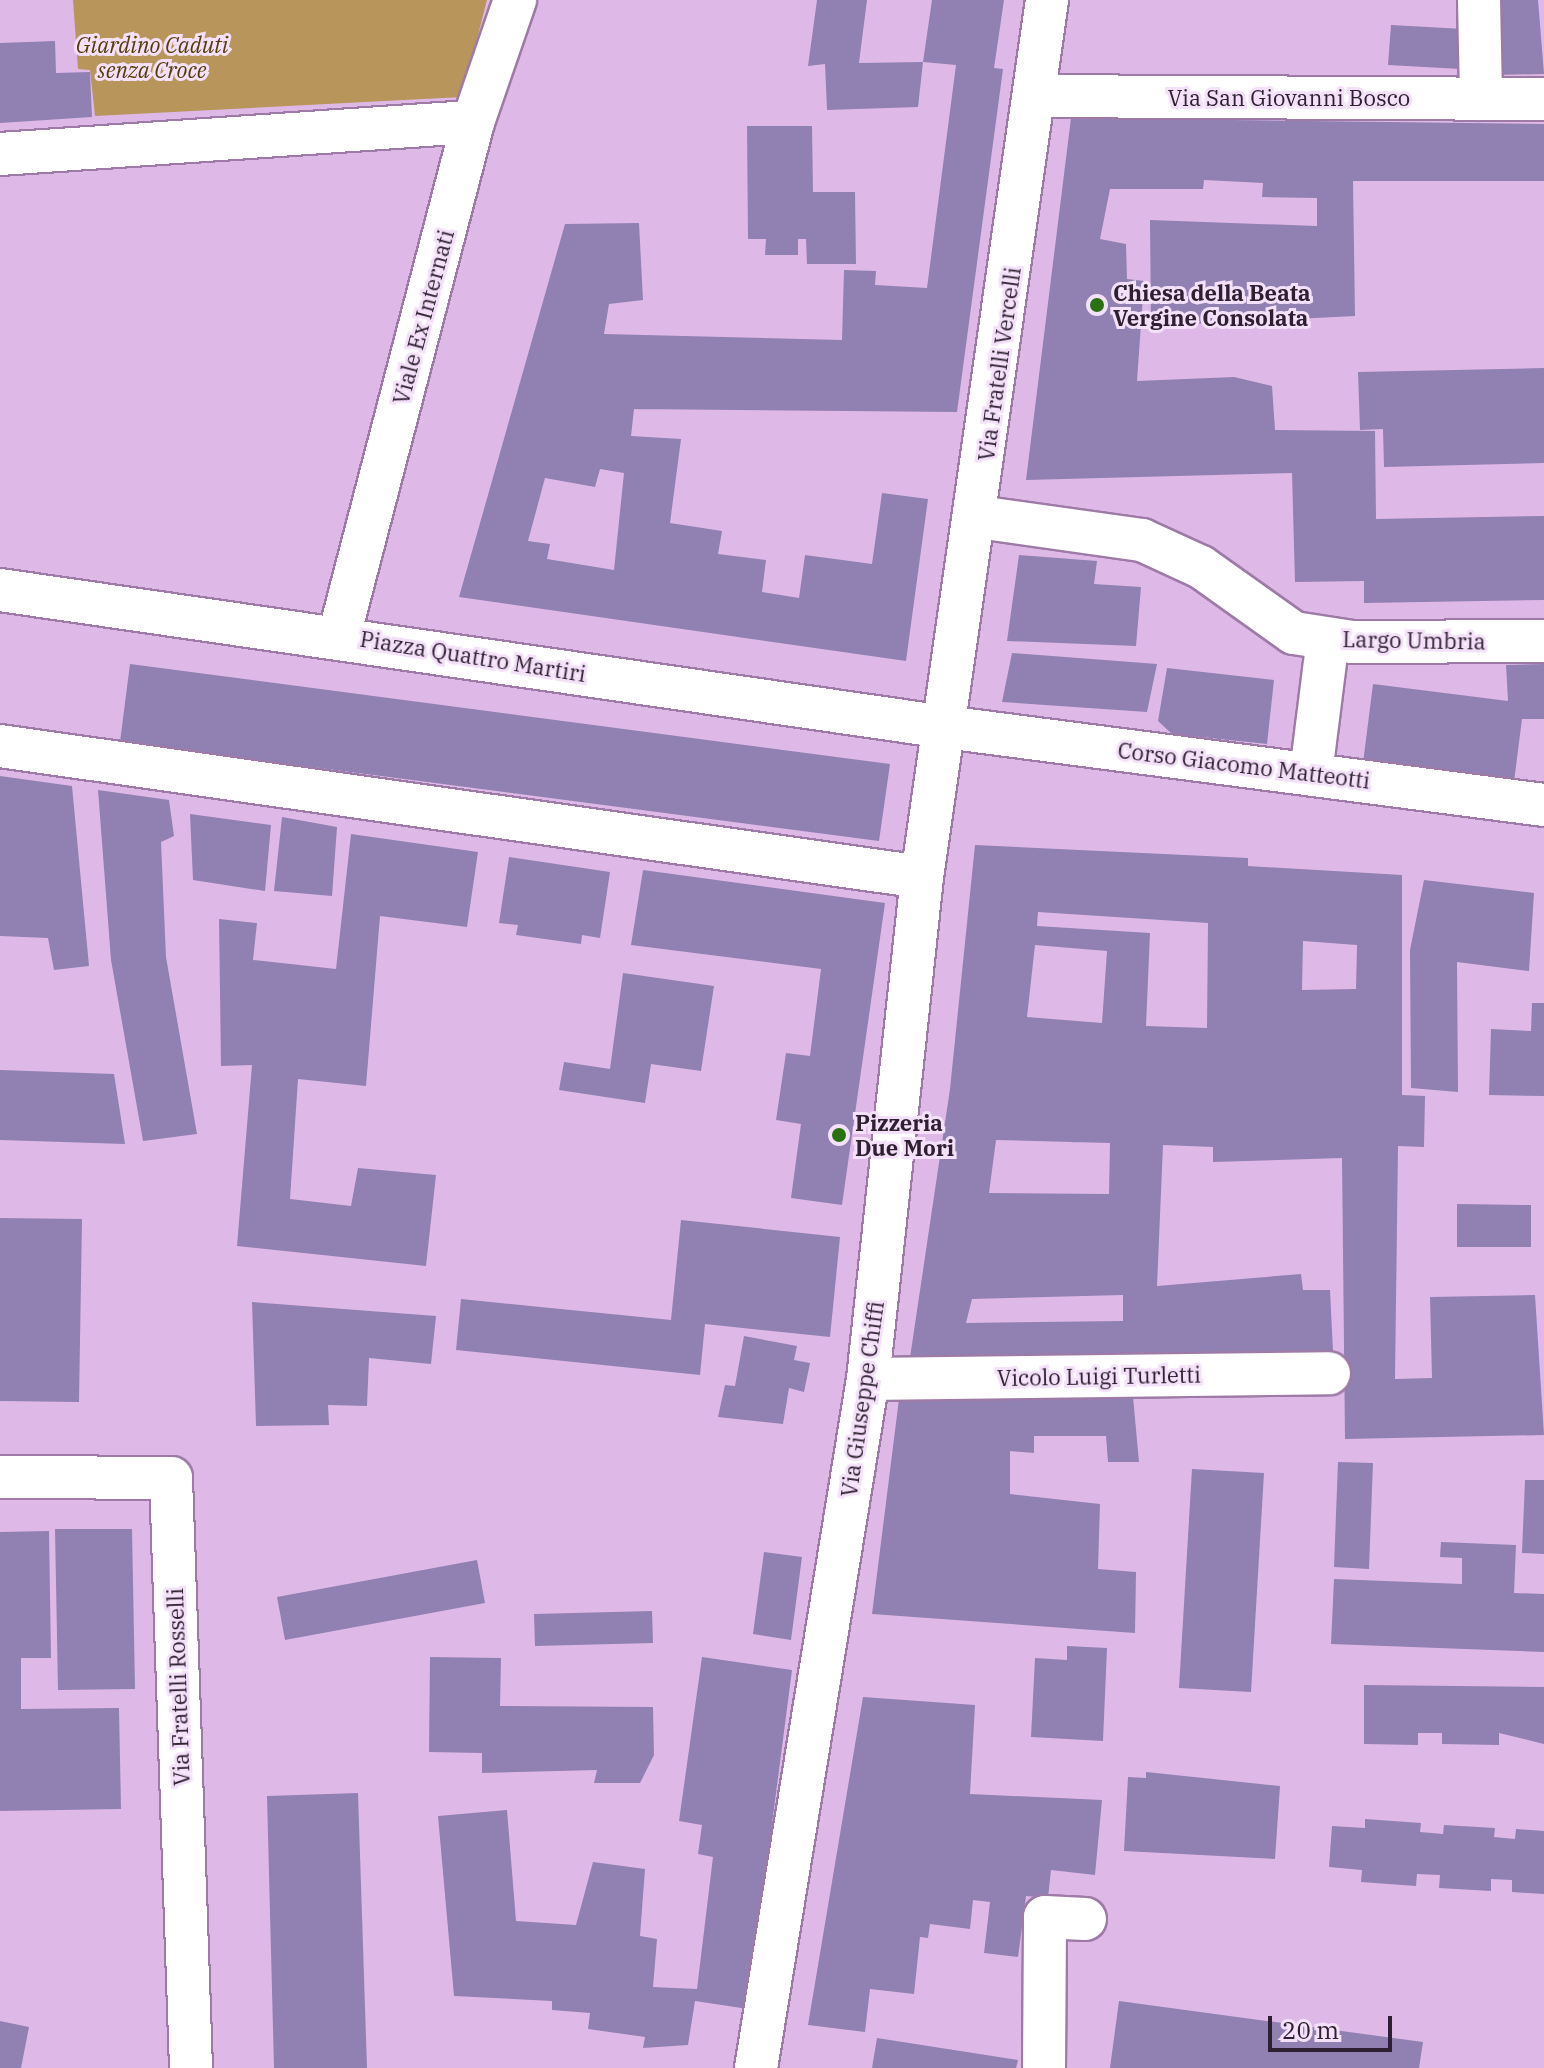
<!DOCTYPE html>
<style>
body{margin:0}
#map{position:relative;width:1544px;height:2068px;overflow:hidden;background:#deb9e7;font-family:"IBM Plex Serif",serif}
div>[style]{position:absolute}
.green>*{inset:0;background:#b8955a}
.building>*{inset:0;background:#9180b2}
.roads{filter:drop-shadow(2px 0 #9e7ba7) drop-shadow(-2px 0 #9e7ba7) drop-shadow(0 2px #9e7ba7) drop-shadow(0 -2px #9e7ba7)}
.minor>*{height:42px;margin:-21px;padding:0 21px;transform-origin:21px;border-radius:21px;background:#fff}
.dots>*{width:22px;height:22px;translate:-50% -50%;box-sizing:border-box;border:4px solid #f4e1f9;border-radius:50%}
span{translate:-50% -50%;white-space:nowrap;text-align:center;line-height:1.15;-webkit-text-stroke:6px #f4e1f9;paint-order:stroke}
.park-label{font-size:22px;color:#563d08;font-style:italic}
.street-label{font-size:22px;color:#2e2031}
.poi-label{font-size:22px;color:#2e2031;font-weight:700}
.left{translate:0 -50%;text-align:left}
.scale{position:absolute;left:1268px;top:2016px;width:124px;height:36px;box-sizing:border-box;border:4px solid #2e2031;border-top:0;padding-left:10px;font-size:24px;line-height:28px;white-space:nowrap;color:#2e2031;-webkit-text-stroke:6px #f4e1f9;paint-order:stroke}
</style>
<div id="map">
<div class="green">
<i style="clip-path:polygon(73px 0,487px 0,462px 97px,95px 116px,90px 70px,78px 69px)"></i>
</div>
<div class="building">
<i style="clip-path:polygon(817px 0,867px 0,859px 63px,923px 62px,918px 107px,827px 110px,825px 64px,808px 66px)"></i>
<i style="clip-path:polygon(evenodd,932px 0,1004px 0,994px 68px,1003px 69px,957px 412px,634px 409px,631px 436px,681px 439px,670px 523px,722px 531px,718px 554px,766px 560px,762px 592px,799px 598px,805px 555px,872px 564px,882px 493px,928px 499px,906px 661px,459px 597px,565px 224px,639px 223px,643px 300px,609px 304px,604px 334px,842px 340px,844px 270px,876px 271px,875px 285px,927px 288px,956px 65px,923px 62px,932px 0,600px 469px,624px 473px,614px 570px,547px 559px,550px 544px,528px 541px,545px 478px,595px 487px,600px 469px)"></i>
<i style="clip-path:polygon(1493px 0,1538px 0,1544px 74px,1494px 75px)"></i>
<i style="clip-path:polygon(1391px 25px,1464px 29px,1461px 69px,1388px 65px)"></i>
<i style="clip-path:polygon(55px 41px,56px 73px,90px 72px,92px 117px,0 123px,0 43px)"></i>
<i style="clip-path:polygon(1071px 118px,1544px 124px,1544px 181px,1353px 181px,1355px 316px,1151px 326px,1150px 220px,1317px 226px,1317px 198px,1262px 197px,1263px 183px,1204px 180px,1203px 189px,1110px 189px,1100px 239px,1126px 244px,1127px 279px,1144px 281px,1137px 381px,1234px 377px,1272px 386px,1275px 430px,1375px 431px,1376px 519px,1544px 516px,1544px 600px,1364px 603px,1364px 581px,1295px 582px,1292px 473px,1026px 480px)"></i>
<i style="clip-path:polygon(747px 126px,812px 126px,813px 192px,855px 192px,856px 264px,807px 264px,806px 239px,798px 239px,798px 255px,765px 255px,766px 239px,748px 239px)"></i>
<i style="clip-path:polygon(1544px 368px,1544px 463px,1384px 467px,1383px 429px,1360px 430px,1358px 372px)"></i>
<i style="clip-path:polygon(1019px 555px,1097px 561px,1094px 584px,1141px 587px,1136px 646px,1007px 641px)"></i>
<i style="clip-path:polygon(1012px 653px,1157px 664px,1147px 712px,1002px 702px)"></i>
<i style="clip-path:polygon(130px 664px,890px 764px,879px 841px,120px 742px)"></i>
<i style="clip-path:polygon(1544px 664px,1544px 719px,1522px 719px,1514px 782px,1363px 763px,1373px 684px,1508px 701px,1506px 665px)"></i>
<i style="clip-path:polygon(1167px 668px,1274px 680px,1267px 744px,1172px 734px,1158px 721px)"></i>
<i style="clip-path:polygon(0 776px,72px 786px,89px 966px,54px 970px,48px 938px,0 936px)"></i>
<i style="clip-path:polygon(98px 790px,169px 800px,174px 836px,161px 842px,166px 957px,197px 1134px,143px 1141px,111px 960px)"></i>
<i style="clip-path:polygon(190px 814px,271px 825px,265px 891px,193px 880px)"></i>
<i style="clip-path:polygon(282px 817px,337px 827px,332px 896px,274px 891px)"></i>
<i style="clip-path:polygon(351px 834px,478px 852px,467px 927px,380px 916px,366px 1086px,298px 1079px,290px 1199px,351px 1206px,358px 1168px,436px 1175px,426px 1266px,237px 1246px,252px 1065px,221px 1066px,219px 919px,257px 923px,253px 960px,336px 969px)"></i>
<i style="clip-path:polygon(evenodd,975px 845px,1248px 858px,1248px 866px,1402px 875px,1402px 1095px,1425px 1096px,1424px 1147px,1398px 1146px,1395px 1379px,1432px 1378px,1430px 1297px,1535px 1295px,1544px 1435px,1345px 1439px,1342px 1158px,1213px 1162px,1213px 1147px,1163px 1145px,1157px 1286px,1301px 1274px,1303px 1290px,1330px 1290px,1333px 1351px,1306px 1352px,1307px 1359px,908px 1371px,950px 1089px,975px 845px,1038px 912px,1208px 923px,1207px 1028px,1146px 1026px,1150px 933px,1037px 926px,1038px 912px,975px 845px,1303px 941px,1357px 945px,1356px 989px,1302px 990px,1303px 941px,975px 845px,1035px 945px,1107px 951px,1102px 1023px,1027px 1017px,1035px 945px,975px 845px,996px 1140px,1110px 1143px,1109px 1194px,989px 1193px,996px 1140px,975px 845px,1123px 1295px,1123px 1321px,966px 1323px,972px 1299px,1123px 1295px)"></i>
<i style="clip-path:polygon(509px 857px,610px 872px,600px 938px,582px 935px,581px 944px,516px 935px,518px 925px,499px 923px)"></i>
<i style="clip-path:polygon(643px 870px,885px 903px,842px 1205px,791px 1198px,801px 1124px,776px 1120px,786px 1053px,810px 1056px,821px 969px,631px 945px)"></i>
<i style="clip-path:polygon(1424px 880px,1534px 893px,1529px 971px,1457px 962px,1458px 1092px,1411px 1088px,1410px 950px)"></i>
<i style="clip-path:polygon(623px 973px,714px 986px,701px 1071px,651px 1064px,645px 1103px,559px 1090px,564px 1062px,610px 1069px)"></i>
<i style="clip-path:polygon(1532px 1003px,1544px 1003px,1544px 1096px,1489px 1095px,1491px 1029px,1531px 1031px)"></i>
<i style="clip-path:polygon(0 1070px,114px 1074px,125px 1144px,0 1140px)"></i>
<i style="clip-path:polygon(1457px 1204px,1531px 1205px,1531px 1247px,1457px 1247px)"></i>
<i style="clip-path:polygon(0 1218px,82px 1219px,79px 1402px,0 1401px)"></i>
<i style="clip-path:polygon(681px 1220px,840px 1237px,830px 1337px,705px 1324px,700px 1375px,456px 1350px,461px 1299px,671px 1320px)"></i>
<i style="clip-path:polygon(252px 1302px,436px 1316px,431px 1364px,369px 1358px,367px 1406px,328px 1405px,329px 1425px,256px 1426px)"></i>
<i style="clip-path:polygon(744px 1336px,797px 1346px,794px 1360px,810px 1363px,804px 1392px,789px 1388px,783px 1424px,718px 1417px,725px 1385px,735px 1386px)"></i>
<i style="clip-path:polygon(1132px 1386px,1139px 1462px,1108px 1462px,1106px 1436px,1034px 1436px,1034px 1453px,1010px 1451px,1010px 1494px,1100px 1504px,1098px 1569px,1136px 1572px,1135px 1633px,872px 1614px,899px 1399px)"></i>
<i style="clip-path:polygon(1338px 1462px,1373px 1463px,1369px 1569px,1334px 1567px)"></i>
<i style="clip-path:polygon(1192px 1469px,1264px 1473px,1251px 1692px,1179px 1688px)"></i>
<i style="clip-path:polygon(1525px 1480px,1544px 1480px,1544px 1554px,1522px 1553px)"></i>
<i style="clip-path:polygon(55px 1529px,132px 1529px,135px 1689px,58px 1690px)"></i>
<i style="clip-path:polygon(49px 1531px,51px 1658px,21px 1658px,21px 1709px,119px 1708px,121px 1809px,0 1811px,0 1532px)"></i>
<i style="clip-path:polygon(1441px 1542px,1516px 1545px,1514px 1593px,1544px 1594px,1544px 1652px,1331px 1644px,1334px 1579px,1462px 1584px,1462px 1558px,1440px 1557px)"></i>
<i style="clip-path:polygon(764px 1552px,802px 1557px,791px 1640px,753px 1634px)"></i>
<i style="clip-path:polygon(477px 1560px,485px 1603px,285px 1640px,277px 1597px)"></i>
<i style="clip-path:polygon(652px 1611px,653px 1643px,535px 1646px,534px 1614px)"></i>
<i style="clip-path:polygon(1067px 1646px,1107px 1648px,1103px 1741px,1031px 1737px,1035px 1658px,1067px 1660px)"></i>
<i style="clip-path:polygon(430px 1657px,501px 1658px,500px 1706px,653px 1707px,654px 1755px,640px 1783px,594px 1783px,597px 1770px,482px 1773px,482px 1753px,429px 1752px)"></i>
<i style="clip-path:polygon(702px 1657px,792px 1670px,748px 2009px,695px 2001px,688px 2045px,643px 2048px,645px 2037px,588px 2029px,590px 2013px,552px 2010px,552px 2001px,454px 1996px,438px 1816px,507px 1810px,516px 1921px,576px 1925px,593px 1862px,645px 1869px,640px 1936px,657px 1939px,653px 1987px,697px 1989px,713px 1857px,698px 1854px,702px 1825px,679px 1821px)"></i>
<i style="clip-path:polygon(1364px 1685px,1544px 1687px,1544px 1744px,1499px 1733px,1499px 1745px,1442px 1744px,1442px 1733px,1418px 1733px,1418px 1745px,1364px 1744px)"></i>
<i style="clip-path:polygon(863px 1697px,975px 1705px,970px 1794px,1102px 1800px,1095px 1875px,1051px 1870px,1048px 1898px,1026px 1896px,1018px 1957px,984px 1953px,990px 1902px,973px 1900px,970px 1929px,930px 1924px,928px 1938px,920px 1937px,914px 1994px,870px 1989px,865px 2032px,808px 2025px)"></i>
<i style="clip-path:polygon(1146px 1772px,1280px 1786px,1275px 1859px,1124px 1851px,1128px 1777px,1146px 1778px)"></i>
<i style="clip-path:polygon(358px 1793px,367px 2068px,274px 2068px,267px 1796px)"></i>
<i style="clip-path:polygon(1365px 1819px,1421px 1823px,1420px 1832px,1443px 1834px,1444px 1825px,1495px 1828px,1494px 1837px,1515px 1839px,1516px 1829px,1544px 1831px,1544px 1894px,1512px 1892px,1512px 1880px,1491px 1879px,1491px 1891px,1439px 1888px,1440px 1875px,1417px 1874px,1416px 1886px,1361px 1882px,1362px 1870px,1329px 1867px,1332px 1826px,1365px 1828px)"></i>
<i style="clip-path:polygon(1119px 2001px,1423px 2042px,1419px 2068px,1110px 2068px)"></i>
<i style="clip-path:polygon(0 2021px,29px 2027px,21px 2068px,0 2068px)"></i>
<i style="clip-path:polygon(877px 2038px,1018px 2060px,1016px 2068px,872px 2068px)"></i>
</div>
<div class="roads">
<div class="minor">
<i style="left:1479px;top:0;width:99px;rotate:88.8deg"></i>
<i style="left:1034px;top:96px;width:510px;rotate:0.34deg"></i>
<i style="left:0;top:154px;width:474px;rotate:-3.9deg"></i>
<i style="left:978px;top:517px;width:166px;rotate:8deg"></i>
<i style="left:1142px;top:540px;width:65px;rotate:24.6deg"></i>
<i style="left:1201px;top:567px;width:114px;rotate:35.4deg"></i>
<i style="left:1294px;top:633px;width:59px;rotate:8.8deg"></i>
<i style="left:1352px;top:642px;width:192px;rotate:-0.3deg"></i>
<i style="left:0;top:590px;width:955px;rotate:8.25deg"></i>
<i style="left:945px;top:727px;width:604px;rotate:7.42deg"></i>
<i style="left:339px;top:636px;width:531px;rotate:-75.39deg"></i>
<i style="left:473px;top:122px;width:129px;rotate:-71deg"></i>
<i style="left:0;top:746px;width:931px;rotate:8.09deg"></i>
<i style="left:1311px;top:773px;width:135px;rotate:-82.8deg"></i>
<i style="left:868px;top:1379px;width:461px;rotate:-0.7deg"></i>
<i style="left:0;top:1477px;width:171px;rotate:0.3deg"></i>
<i style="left:171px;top:1478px;width:590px;rotate:88.06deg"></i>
<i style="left:756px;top:2068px;width:698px;rotate:-80.77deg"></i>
<i style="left:868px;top:1379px;width:505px;rotate:-83.86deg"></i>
<i style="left:922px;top:877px;width:886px;rotate:-81.89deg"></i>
<i style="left:1044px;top:2068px;width:151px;rotate:-89.6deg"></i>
<i style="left:1045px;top:1917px;width:40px;rotate:2.9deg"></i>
</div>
</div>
<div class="dots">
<i style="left:1097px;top:305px;background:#2a7112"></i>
<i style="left:839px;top:1135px;background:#2a7112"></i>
</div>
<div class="park-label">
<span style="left:152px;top:57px">Giardino Caduti<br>senza Croce</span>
</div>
<div class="street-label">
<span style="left:1289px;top:98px">Via San Giovanni Bosco</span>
<span style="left:423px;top:317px;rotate:-75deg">Viale Ex Internati</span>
<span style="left:999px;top:364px;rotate:-82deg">Via Fratelli Vercelli</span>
<span style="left:1414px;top:640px;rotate:1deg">Largo Umbria</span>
<span style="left:473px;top:656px;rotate:9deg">Piazza Quattro Martiri</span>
<span style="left:1244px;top:765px;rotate:7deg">Corso Giacomo Matteotti</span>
<span style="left:1099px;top:1376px;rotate:-1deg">Vicolo Luigi Turletti</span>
<span style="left:862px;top:1399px;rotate:-82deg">Via Giuseppe Chiffi</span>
<span style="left:178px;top:1687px;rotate:-92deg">Via Fratelli Rosselli</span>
</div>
<div class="poi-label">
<span class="left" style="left:1113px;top:305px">Chiesa della Beata<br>Vergine Consolata</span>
<span class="left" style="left:855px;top:1135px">Pizzeria<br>Due Mori</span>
</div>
<div class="scale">20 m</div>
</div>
